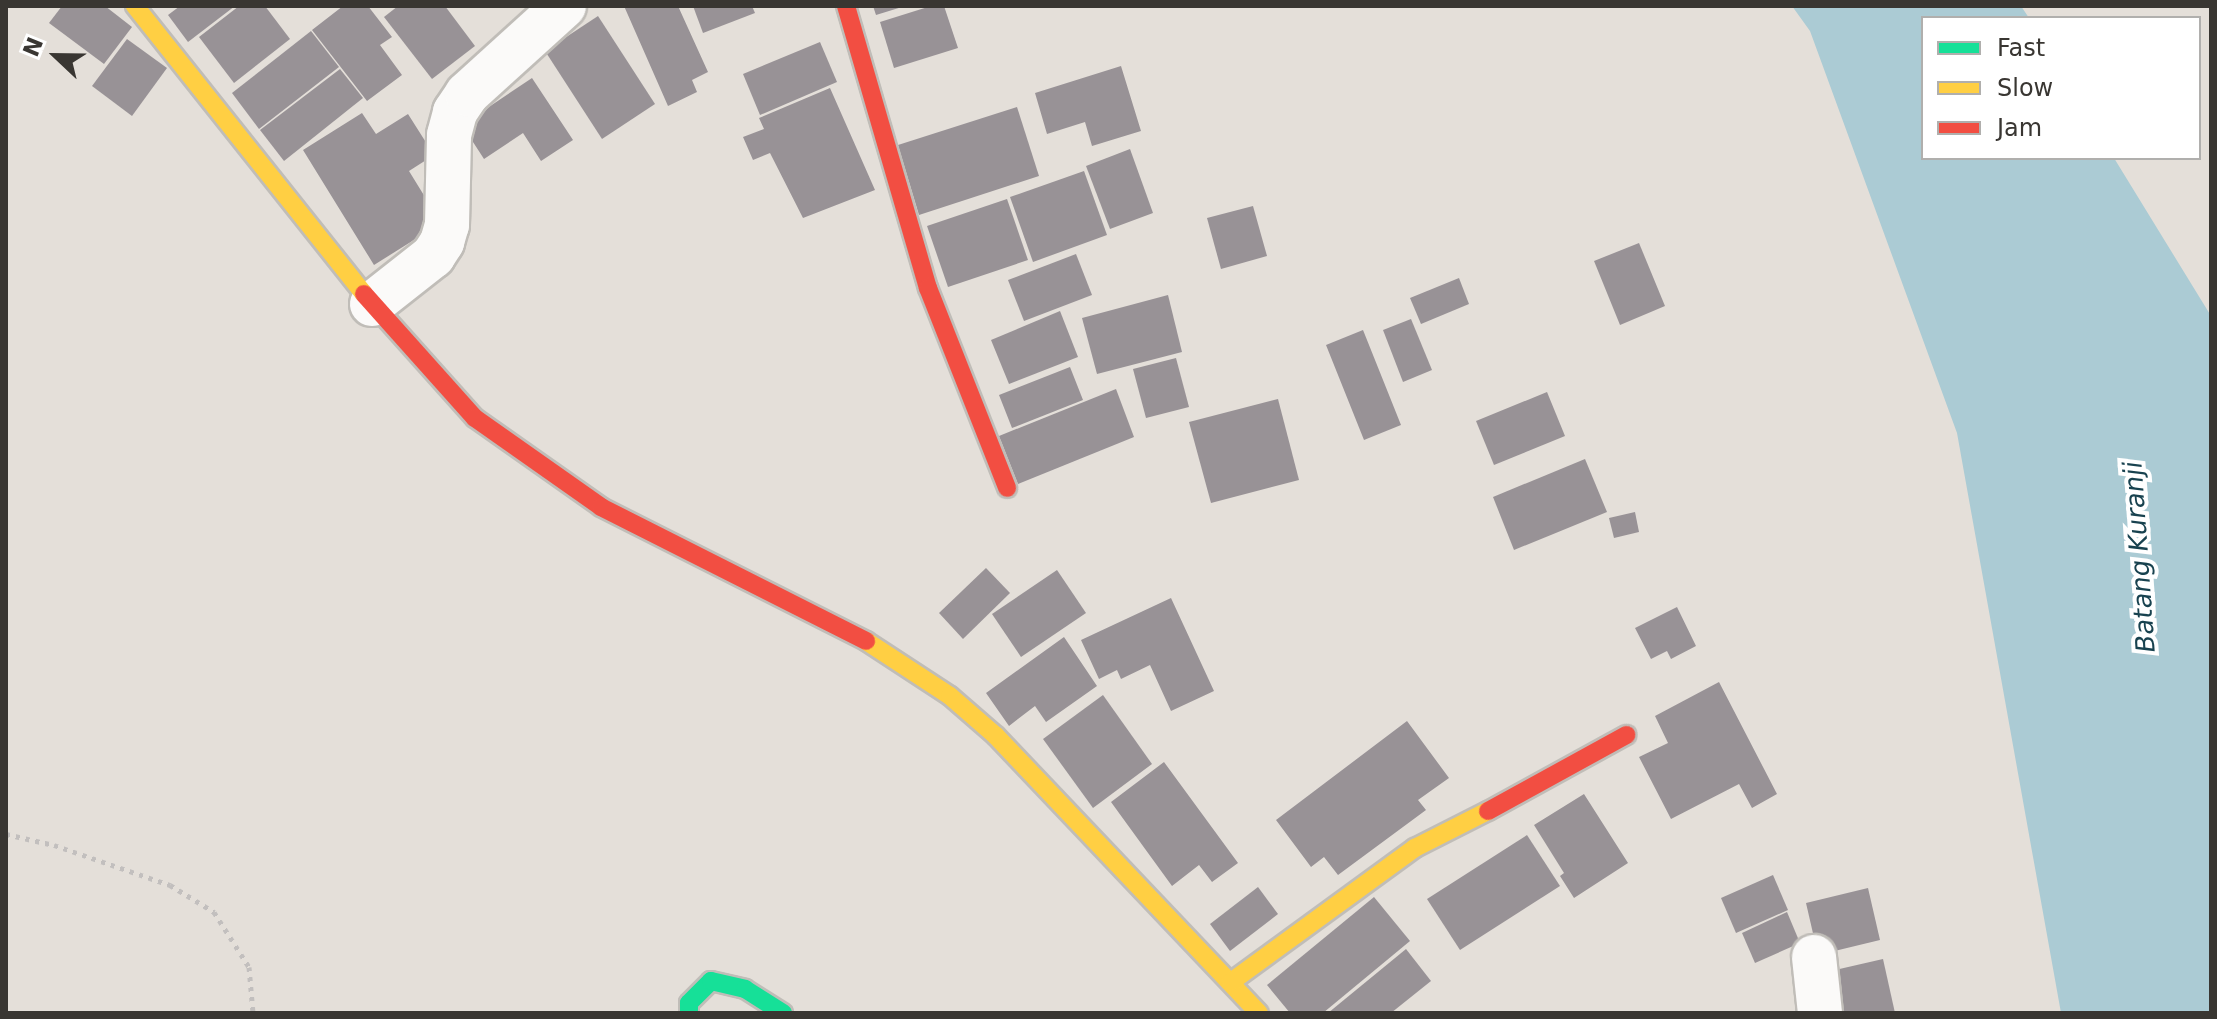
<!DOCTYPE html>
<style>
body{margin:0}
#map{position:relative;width:2217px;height:1019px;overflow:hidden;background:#e4dfd9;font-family:"DejaVu Sans",sans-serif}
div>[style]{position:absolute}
.water>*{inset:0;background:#abcbd4}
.building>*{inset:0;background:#989296}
.path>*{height:5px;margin-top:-2.5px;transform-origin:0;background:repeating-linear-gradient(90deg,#c2bfbe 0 4px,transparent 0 10px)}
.roads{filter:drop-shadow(2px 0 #c0bdb8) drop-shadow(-2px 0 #c0bdb8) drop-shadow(0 2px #c0bdb8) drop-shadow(0 -2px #c0bdb8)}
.street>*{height:44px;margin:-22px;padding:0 22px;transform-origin:22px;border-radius:22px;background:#fbfaf9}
.fast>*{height:18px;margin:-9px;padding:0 9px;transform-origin:9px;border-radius:9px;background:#16e098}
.slow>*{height:18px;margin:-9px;padding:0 9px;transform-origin:9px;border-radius:9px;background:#ffcf43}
.jam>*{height:18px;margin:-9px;padding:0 9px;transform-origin:9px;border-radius:9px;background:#f24e42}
span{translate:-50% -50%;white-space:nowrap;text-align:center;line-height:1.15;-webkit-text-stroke:8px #fff;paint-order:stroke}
.water-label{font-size:26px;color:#18424f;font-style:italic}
.frame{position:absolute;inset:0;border:8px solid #393632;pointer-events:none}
.legend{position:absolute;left:1921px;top:16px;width:280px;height:144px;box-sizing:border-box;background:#fff;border:2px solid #b0afad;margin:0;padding:10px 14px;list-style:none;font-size:24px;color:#393632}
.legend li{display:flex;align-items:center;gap:16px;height:40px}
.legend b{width:40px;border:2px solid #b0afad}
.north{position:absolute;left:16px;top:16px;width:80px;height:80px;-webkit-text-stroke:6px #fff;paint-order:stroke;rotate:292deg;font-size:22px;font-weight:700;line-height:32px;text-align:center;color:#393632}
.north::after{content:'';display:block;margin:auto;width:28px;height:36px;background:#393632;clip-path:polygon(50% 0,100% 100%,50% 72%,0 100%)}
</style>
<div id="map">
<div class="water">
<i style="clip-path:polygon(1792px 6px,2021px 6px,2029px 18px,1923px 18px,1923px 158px,2114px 158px,2211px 316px,2211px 1013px,2061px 1013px,1957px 433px,1810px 31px)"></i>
</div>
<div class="building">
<i style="clip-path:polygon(62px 6px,105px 6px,132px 27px,104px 64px,49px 23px)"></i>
<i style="clip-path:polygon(180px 6px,235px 6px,188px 42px,168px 15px)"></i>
<i style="clip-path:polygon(239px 6px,265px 6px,290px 39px,234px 83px,199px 37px)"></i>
<i style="clip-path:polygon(343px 6px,368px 6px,392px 37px,380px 45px,402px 75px,367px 101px,312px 30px)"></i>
<i style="clip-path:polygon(398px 6px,445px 6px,475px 46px,432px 79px,384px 17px)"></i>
<i style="clip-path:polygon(624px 6px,678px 6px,708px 72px,692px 80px,697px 92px,668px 106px)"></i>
<i style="clip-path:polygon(693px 6px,752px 6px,755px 13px,703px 33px)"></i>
<i style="clip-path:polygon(873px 6px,902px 6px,902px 7px,876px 15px)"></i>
<i style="clip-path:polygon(931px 6px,944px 6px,958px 48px,894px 68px,880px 22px)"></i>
<i style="clip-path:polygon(598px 16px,655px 104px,602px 139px,545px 51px)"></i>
<i style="clip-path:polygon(311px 31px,339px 67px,259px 129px,232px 93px)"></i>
<i style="clip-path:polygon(127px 39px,167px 68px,132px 116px,92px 86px)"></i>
<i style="clip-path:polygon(820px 42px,837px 82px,760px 115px,743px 74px)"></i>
<i style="clip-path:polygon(1121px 66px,1141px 131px,1092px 146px,1085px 122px,1047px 134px,1035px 93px)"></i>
<i style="clip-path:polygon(340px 69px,363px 98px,284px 161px,260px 130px)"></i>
<i style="clip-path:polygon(532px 78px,573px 140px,541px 161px,523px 133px,484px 159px,462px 125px)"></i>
<i style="clip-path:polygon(830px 88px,875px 190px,803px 218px,770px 153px,753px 160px,743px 137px,764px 129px,759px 118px)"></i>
<i style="clip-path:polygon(1017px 107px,1039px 176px,919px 215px,898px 145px)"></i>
<i style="clip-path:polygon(362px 113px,376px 134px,408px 114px,434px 155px,409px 171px,441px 223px,374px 265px,303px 150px)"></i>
<i style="clip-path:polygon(1130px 149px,1153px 213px,1110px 229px,1086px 166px)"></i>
<i style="clip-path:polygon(1084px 171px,1107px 235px,1033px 262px,1010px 197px)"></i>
<i style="clip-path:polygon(1007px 199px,1028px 260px,948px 287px,927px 226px)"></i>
<i style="clip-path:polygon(1253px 206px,1267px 256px,1221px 269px,1207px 218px)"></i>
<i style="clip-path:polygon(1639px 243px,1665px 306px,1620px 325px,1594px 261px)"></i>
<i style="clip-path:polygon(1076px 254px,1092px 295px,1024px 321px,1008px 280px)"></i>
<i style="clip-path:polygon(1459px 278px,1469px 304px,1421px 324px,1410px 298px)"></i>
<i style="clip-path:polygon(1168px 295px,1182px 352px,1097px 374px,1082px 318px)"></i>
<i style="clip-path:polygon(1060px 311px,1078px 357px,1009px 384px,991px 340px)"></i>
<i style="clip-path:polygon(1411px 319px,1432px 370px,1403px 382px,1383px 330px)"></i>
<i style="clip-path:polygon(1363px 330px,1401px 425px,1364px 440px,1326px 345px)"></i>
<i style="clip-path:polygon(1176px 358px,1189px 407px,1146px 418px,1133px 369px)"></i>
<i style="clip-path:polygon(1070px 367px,1083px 400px,1012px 428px,999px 395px)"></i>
<i style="clip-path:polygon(1116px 389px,1134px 437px,1018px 484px,999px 436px)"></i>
<i style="clip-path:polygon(1547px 392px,1565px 436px,1494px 465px,1476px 421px)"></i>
<i style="clip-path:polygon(1278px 399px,1299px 480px,1211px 503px,1189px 422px)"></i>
<i style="clip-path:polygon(1585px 459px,1607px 512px,1514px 550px,1493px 497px)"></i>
<i style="clip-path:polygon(1635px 512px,1639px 532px,1614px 538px,1609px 518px)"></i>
<i style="clip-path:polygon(986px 568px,1010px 593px,963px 639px,939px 613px)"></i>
<i style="clip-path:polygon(1057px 570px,1086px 613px,1021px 657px,992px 614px)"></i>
<i style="clip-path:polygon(1171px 598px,1214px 691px,1171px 711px,1150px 665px,1121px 679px,1117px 670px,1099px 679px,1081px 640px)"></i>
<i style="clip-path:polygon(1677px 607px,1696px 646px,1671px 659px,1667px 651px,1651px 659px,1635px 628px)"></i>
<i style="clip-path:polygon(1064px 637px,1097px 686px,1046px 722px,1035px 706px,1009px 726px,986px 693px)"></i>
<i style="clip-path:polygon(1719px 682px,1777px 794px,1752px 808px,1739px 784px,1671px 819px,1639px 757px,1668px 743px,1655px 716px)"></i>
<i style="clip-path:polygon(1103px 695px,1152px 764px,1093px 808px,1043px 739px)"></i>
<i style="clip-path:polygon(1407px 721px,1449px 778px,1418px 800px,1426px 810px,1338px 875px,1324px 857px,1311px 867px,1276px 820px)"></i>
<i style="clip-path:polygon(1164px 762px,1238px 863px,1212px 882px,1199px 865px,1172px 886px,1111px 802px)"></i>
<i style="clip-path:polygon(1584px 794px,1628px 863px,1574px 898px,1560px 876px,1564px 873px,1534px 825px)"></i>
<i style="clip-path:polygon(1527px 835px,1560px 886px,1460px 950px,1427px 899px)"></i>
<i style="clip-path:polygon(1773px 875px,1788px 910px,1736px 933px,1721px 898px)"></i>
<i style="clip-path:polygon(1258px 887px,1278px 914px,1230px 951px,1210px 924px)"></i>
<i style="clip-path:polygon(1868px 888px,1880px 940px,1818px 955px,1806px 903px)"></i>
<i style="clip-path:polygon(1374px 897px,1410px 941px,1323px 1013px,1290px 1013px,1267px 985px)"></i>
<i style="clip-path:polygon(1787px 912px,1800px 943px,1755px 963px,1742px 933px)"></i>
<i style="clip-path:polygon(1406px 949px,1431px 981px,1391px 1013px,1328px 1013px)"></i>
<i style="clip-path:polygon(1883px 959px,1895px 1013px,1831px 1013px,1822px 973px)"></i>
</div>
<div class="path">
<i style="left:6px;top:834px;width:49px;rotate:12.9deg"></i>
<i style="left:54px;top:845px;width:123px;rotate:19deg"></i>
<i style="left:170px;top:885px;width:52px;rotate:31.5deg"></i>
<i style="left:214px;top:912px;width:65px;rotate:57.5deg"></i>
<i style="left:249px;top:967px;width:46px;rotate:85deg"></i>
</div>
<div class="roads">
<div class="street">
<i style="left:372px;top:304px;width:78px;rotate:-38.2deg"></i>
<i style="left:433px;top:256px;width:17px;rotate:-57deg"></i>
<i style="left:442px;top:242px;width:18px;rotate:-74deg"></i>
<i style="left:447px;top:225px;width:90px;rotate:-88.7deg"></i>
<i style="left:449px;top:135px;width:24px;rotate:-75deg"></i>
<i style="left:455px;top:112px;width:22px;rotate:-56deg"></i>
<i style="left:467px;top:94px;width:131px;rotate:-42.2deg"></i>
<i style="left:1814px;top:957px;width:56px;rotate:83.9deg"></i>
</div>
<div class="fast">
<i style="left:689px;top:1013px;width:10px;rotate:-90deg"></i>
<i style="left:689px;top:1003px;width:31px;rotate:-45deg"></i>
<i style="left:711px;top:981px;width:35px;rotate:13deg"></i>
<i style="left:745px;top:989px;width:45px;rotate:32.3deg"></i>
</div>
<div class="slow">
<i style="left:135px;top:6px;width:368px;rotate:51.5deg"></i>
<i style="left:866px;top:641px;width:100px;rotate:33.2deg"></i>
<i style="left:950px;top:696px;width:61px;rotate:41deg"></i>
<i style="left:996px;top:736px;width:382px;rotate:46.5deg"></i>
<i style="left:1231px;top:982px;width:228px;rotate:-36.1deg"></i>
<i style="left:1415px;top:848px;width:82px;rotate:-26.9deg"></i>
</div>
<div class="jam">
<i style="left:846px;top:6px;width:294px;rotate:73.8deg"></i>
<i style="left:928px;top:288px;width:215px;rotate:68.4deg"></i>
<i style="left:364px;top:294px;width:166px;rotate:48.2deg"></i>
<i style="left:475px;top:418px;width:154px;rotate:35.2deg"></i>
<i style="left:601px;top:507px;width:297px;rotate:26.8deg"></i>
<i style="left:1488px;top:811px;width:158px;rotate:-28.8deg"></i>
</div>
</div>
<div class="water-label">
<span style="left:2140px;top:557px;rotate:-94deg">Batang Kuranji</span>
</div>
<div class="frame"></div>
<ul class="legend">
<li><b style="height:10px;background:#16e098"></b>Fast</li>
<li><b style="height:10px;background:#ffcf43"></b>Slow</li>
<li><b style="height:10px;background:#f24e42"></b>Jam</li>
</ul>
<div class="north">N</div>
</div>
